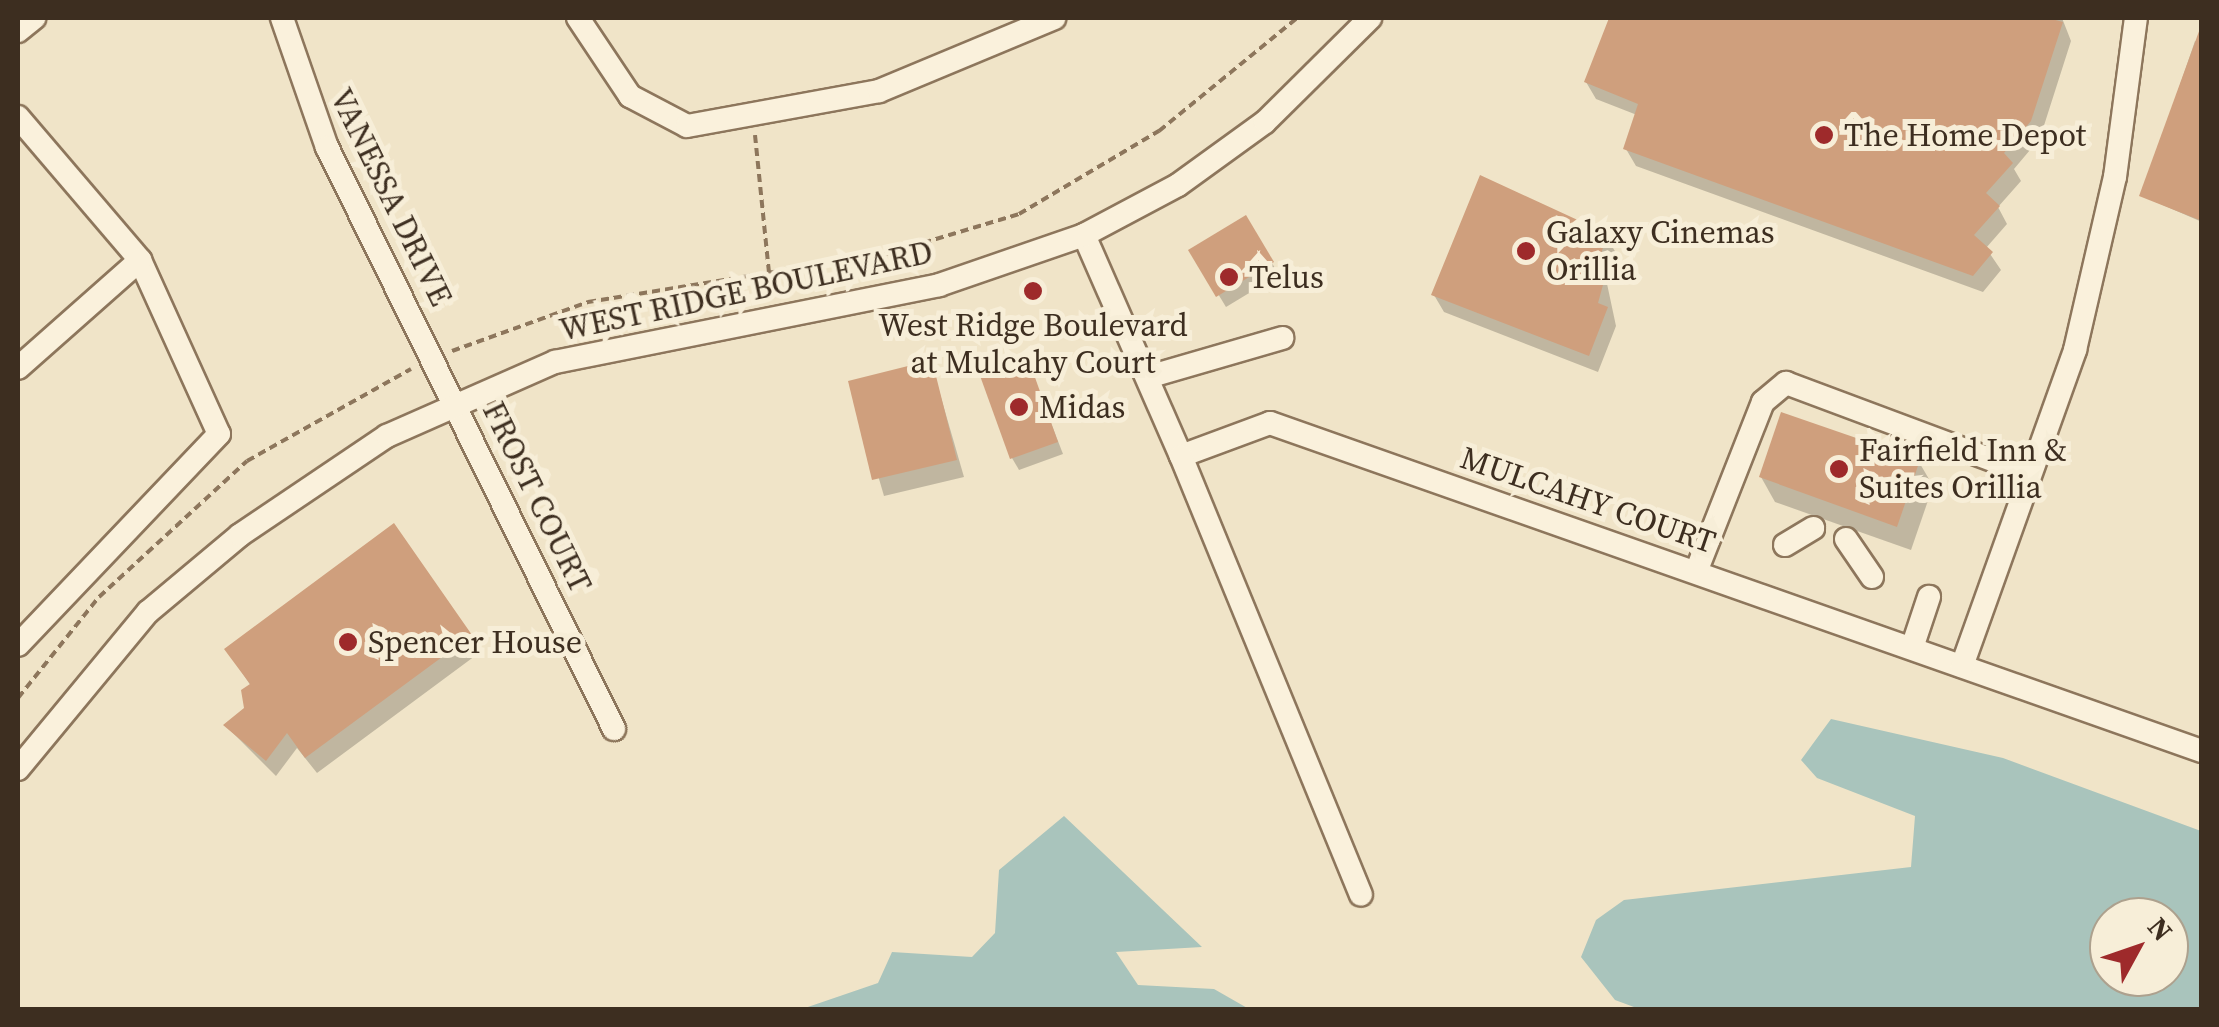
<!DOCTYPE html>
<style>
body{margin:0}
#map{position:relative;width:2219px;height:1027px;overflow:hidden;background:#f0e4c8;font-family:"Source Serif 4",serif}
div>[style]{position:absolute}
.water>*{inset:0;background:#a9c4bc}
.shadow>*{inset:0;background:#0003}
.building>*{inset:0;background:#cf9f7d}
.path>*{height:4px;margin-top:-2px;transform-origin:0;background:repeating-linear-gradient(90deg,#8d765c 0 8px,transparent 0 13px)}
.roads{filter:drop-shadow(2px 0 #8d765c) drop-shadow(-2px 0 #8d765c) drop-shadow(0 2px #8d765c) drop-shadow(0 -2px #8d765c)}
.minor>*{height:22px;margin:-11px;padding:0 11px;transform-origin:11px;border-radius:11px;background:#faf1dc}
.dots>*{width:28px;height:28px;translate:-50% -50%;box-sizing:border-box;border:5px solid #f7eed8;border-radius:50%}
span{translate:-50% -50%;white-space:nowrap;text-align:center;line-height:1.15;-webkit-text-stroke:10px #f7eed8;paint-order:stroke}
.poi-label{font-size:32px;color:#3d2e20}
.left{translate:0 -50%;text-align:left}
.street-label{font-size:32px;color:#3d2e20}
.frame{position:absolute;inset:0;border:20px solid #3d2e20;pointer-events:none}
.north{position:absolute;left:2089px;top:897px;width:100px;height:100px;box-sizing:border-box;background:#f7eed8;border:2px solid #ada18e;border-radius:50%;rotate:50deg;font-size:28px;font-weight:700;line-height:40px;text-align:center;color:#3d2e20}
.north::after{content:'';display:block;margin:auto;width:35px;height:45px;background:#9e2a2b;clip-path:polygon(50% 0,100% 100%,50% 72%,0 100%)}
</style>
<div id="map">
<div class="water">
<i style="clip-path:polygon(evenodd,1831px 719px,2003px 758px,2201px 831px,2201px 1009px,1642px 1010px,1615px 1000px,1581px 957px,1596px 920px,1624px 900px,1911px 867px,1915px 816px,1817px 778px,1801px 760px,1831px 719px,2109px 917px,2169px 917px,2169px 977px,2109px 977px,2109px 917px)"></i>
<i style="clip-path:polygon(1064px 816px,1202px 947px,1116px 952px,1138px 985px,1214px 989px,1249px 1009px,802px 1009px,878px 983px,892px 952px,972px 957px,995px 933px,999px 870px)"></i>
</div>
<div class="shadow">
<i style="clip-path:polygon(1610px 18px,2062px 18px,2071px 41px,2040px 138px,2014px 169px,2021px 181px,1998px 207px,2007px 224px,1986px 248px,2001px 270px,1983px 292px,1636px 166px,1626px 149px,1637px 115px,1596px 99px,1586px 82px)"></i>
<i style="clip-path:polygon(2195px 41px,2202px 44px,2202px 222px,2142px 196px)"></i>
<i style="clip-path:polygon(1246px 219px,1279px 275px,1226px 307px,1192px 251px)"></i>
<i style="clip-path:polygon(1606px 236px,1616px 253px,1606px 279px,1616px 326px,1598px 372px,1444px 312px,1434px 295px)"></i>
<i style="clip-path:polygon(1026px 358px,1063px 454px,1019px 470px,1012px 458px)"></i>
<i style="clip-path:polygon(931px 363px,964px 477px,884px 496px,851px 383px)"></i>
<i style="clip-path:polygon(1919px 462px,1933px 486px,1911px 550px,1775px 502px,1761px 477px)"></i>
<i style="clip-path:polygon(470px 636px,479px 653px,317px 773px,297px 748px,276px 776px,226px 726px,247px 709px,251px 686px,227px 650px)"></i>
</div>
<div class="building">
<i style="clip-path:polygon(1609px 18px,2048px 18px,2063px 22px,2031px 121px,2004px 153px,2013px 163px,1986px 193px,2000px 206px,1974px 235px,1993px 252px,1973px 276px,1623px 149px,1638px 104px,1584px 82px)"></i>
<i style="clip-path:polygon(2202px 23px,2202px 221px,2139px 196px)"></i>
<i style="clip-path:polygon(1480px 175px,1608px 234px,1595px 270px,1606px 274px,1598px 303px,1608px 307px,1589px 356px,1431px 295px)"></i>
<i style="clip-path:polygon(1246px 215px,1274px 262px,1216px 297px,1188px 250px)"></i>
<i style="clip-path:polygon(1027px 355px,1058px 442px,1010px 459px,979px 373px)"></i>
<i style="clip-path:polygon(932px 360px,957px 460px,872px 480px,848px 381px)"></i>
<i style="clip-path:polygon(1781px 412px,1920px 460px,1897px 527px,1759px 477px)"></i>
<i style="clip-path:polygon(394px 523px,472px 635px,305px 758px,287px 733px,266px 761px,223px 725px,244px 708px,241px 690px,250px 684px,224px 649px)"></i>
</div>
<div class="path">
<i style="left:755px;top:135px;width:140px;rotate:84.2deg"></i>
<i style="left:452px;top:351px;width:145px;rotate:-19.8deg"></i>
<i style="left:588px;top:302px;width:302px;rotate:-9.2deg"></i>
<i style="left:886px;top:254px;width:139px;rotate:-16.7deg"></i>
<i style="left:1019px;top:214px;width:163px;rotate:-30.7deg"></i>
<i style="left:1159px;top:131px;width:178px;rotate:-39.3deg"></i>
<i style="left:18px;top:698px;width:129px;rotate:-51.3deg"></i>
<i style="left:99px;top:597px;width:201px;rotate:-42.6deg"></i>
<i style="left:247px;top:461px;width:188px;rotate:-29.3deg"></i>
</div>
<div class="roads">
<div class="minor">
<i style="left:282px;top:18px;width:137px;rotate:70.8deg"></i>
<i style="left:327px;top:147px;width:649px;rotate:63.75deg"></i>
<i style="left:578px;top:18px;width:94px;rotate:56.3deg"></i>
<i style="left:630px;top:96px;width:64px;rotate:27.8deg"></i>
<i style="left:687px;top:126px;width:195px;rotate:-10.3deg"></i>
<i style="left:879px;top:91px;width:190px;rotate:-22.6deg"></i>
<i style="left:18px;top:31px;width:21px;rotate:-39deg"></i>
<i style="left:18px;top:117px;width:188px;rotate:49.5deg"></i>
<i style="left:140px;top:260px;width:191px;rotate:65.6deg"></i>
<i style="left:219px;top:434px;width:291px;rotate:133.6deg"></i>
<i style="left:1084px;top:235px;width:241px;rotate:66.3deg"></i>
<i style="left:1181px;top:456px;width:95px;rotate:-20.3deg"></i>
<i style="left:1270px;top:423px;width:988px;rotate:19.39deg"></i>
<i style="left:18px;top:368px;width:163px;rotate:-41.5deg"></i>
<i style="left:1148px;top:377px;width:140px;rotate:-16.2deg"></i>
<i style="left:1181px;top:456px;width:474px;rotate:67.7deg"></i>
<i style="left:1846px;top:539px;width:46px;rotate:55.6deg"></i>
<i style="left:1785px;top:545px;width:33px;rotate:-31deg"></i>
<i style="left:1696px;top:572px;width:183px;rotate:-68.5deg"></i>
<i style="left:1763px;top:402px;width:30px;rotate:-40deg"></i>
<i style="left:1786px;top:383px;width:260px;rotate:20.5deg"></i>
<i style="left:1912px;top:648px;width:54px;rotate:-71.6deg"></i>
<i style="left:1962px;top:666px;width:336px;rotate:-70.3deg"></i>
<i style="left:2075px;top:350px;width:178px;rotate:-77deg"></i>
<i style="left:2115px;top:177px;width:160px;rotate:-82.5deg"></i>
<i style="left:18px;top:769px;width:204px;rotate:-50.4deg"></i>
<i style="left:148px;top:612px;width:120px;rotate:-39.9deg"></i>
<i style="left:240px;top:535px;width:177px;rotate:-34deg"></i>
<i style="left:387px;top:436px;width:184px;rotate:-23.8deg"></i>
<i style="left:555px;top:362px;width:392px;rotate:-11.3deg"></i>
<i style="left:939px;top:285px;width:153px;rotate:-19deg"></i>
<i style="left:1084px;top:235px;width:106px;rotate:-28deg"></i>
<i style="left:1178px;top:185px;width:107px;rotate:-35.9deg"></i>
<i style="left:1265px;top:122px;width:148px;rotate:-44.7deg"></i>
</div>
</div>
<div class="dots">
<i style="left:1824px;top:135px;background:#9e2a2b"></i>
<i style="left:1526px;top:251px;background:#9e2a2b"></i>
<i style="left:1229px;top:277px;background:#9e2a2b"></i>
<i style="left:1033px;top:291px;background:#9e2a2b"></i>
<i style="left:1019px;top:407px;background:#9e2a2b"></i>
<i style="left:1839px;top:469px;background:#9e2a2b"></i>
<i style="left:348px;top:642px;background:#9e2a2b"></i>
</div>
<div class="poi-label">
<span class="left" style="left:1844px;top:135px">The Home Depot</span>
<span class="left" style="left:1546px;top:251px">Galaxy Cinemas<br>Orillia</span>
<span class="left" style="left:1249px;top:277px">Telus</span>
<span style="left:1033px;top:344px">West Ridge Boulevard<br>at Mulcahy Court</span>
<span class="left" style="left:1039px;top:407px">Midas</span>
<span class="left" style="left:1859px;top:469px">Fairfield Inn &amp;<br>Suites Orillia</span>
<span class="left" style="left:368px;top:642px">Spencer House</span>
</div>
<div class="street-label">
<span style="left:391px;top:197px;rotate:64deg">VANESSA DRIVE</span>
<span style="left:746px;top:291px;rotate:-12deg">WEST RIDGE BOULEVARD</span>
<span style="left:537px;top:497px;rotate:64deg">FROST COURT</span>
<span style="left:1588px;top:500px;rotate:19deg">MULCAHY COURT</span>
</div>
<div class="frame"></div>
<div class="north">N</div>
</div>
